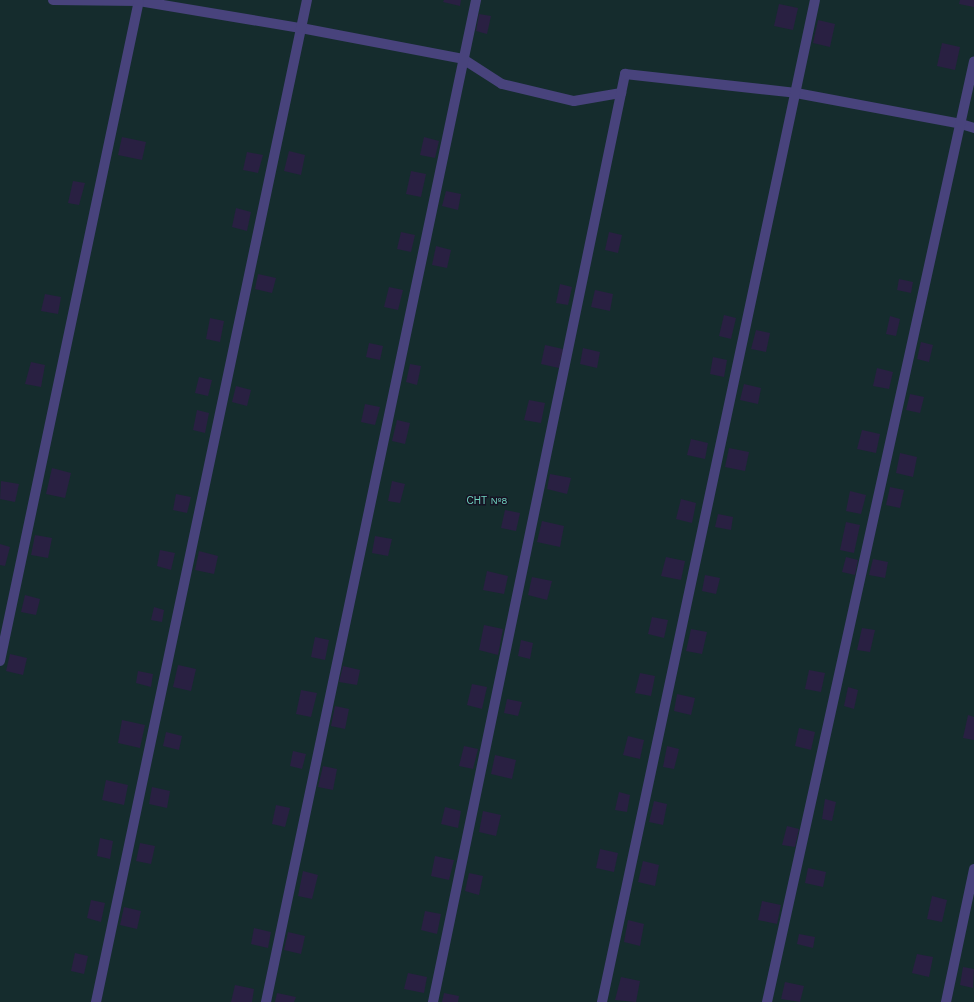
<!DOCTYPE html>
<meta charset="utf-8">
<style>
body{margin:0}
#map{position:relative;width:974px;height:1002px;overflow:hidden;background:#161223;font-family:"Work Sans",sans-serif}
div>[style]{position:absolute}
.green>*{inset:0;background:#152c2d}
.building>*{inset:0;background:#292042}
.minor>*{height:10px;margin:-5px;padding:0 5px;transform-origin:5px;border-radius:5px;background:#48437c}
span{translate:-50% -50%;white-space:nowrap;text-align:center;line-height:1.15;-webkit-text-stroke:3px #161223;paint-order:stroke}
.park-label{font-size:10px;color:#6ed1be}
</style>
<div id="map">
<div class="green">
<i style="clip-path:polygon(0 0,974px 0,974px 1002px,0 1002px)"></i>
</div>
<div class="building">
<i style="clip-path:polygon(444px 0,461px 0,460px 6px,443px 2px)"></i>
<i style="clip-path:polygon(960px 0,974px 0,974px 7px,959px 4px)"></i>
<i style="clip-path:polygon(779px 4px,798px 8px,793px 30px,774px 26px)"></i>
<i style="clip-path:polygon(479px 14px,491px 16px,487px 34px,476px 31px)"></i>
<i style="clip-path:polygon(818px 20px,835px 24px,830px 47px,813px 43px)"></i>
<i style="clip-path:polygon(942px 43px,960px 47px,955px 70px,937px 66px)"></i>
<i style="clip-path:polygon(122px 137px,146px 142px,142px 160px,118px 155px)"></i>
<i style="clip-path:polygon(424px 137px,439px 141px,435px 158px,420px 155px)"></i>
<i style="clip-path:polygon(289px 151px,305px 155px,301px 175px,284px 171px)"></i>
<i style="clip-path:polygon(247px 152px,263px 155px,258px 173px,243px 170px)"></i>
<i style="clip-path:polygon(411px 171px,426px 174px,421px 197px,406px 194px)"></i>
<i style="clip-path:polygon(73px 181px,85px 183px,79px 205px,68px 203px)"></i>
<i style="clip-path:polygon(446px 191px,461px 194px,458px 210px,442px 206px)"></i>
<i style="clip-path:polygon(236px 208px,251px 212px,247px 231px,232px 227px)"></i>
<i style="clip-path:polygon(401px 232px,415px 235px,411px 252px,397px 249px)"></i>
<i style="clip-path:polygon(609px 232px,622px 235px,618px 253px,605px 250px)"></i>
<i style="clip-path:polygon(436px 246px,451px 250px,447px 268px,432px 265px)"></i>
<i style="clip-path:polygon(258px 274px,276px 278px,272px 293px,255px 289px)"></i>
<i style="clip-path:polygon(899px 279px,913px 282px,911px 293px,897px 290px)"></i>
<i style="clip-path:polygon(560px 284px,572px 287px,568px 305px,556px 303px)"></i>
<i style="clip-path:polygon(389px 287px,403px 290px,398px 310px,384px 307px)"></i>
<i style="clip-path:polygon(595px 290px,613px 294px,610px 311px,591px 307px)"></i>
<i style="clip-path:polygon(45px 294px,61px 297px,58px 314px,41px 311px)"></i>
<i style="clip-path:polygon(724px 315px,736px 318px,731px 339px,719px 336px)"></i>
<i style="clip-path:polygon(890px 316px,900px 319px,896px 336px,886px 334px)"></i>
<i style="clip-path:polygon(210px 318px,224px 321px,220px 342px,206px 339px)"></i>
<i style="clip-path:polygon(756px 330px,770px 333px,766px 352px,751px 349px)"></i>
<i style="clip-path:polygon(921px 342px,933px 345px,929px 362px,917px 359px)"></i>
<i style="clip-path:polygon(369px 343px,383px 346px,380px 360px,366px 357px)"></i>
<i style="clip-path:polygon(545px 345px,563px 349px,559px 368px,541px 364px)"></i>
<i style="clip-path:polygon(583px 348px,600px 352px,597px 368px,580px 364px)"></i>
<i style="clip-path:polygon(713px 357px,727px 360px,724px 377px,710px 374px)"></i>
<i style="clip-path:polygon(31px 362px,45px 365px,41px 387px,25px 384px)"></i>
<i style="clip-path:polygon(410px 364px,421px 366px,417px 385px,406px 382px)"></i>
<i style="clip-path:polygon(877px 368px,893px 372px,889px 389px,873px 386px)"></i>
<i style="clip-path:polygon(199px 377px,212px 380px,208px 396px,195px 393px)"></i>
<i style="clip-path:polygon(744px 384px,761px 388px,758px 404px,740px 400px)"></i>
<i style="clip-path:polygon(236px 386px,251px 390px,247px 406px,232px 402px)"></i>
<i style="clip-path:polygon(910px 394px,924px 397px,920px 413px,906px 410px)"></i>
<i style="clip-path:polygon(529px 400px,545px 403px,541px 423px,524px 420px)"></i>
<i style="clip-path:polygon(365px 404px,380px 407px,375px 425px,361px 422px)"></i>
<i style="clip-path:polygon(197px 410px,209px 413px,205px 433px,193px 430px)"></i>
<i style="clip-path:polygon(397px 420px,410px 423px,405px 444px,392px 441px)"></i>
<i style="clip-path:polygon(862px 430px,880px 434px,876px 453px,857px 449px)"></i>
<i style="clip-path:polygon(691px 439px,708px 443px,705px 459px,687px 455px)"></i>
<i style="clip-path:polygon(729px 448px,749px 452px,745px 471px,725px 467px)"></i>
<i style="clip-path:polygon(900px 453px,917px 457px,913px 477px,896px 473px)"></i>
<i style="clip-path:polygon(52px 468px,71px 473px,65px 498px,46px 494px)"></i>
<i style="clip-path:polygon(550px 474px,571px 478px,567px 494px,547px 489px)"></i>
<i style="clip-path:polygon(1px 481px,19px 484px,15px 502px,0 499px)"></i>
<i style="clip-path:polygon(392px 481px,405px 484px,400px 503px,388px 501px)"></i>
<i style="clip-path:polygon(890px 487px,904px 490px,900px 508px,886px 505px)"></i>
<i style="clip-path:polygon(850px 491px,866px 495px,861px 514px,846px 511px)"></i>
<i style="clip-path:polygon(176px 494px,191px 497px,187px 513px,173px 510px)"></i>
<i style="clip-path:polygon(681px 499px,696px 503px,692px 523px,676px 519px)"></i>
<i style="clip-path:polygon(505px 510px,520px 513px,516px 531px,501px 528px)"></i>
<i style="clip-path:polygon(718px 514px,733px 517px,731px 530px,715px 527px)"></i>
<i style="clip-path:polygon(542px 521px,564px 526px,560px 547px,537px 542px)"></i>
<i style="clip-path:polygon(846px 522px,860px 525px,854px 553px,840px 550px)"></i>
<i style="clip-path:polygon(35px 535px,52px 538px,48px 558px,31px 555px)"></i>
<i style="clip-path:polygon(375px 536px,392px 539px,388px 556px,372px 553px)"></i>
<i style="clip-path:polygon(0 544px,10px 547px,5px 566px,0 565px)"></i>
<i style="clip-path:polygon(160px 550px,175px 553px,171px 570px,157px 566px)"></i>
<i style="clip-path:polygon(199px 551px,218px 556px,214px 574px,195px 570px)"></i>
<i style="clip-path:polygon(666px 557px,685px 561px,681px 580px,661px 576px)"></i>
<i style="clip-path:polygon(846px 557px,858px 560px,855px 575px,842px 572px)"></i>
<i style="clip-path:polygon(873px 559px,888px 562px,885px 578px,869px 575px)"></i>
<i style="clip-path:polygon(487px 571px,508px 576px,504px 594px,483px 590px)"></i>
<i style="clip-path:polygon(705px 575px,720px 578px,716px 594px,702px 591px)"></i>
<i style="clip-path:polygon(532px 577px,552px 581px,547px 600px,528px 595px)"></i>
<i style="clip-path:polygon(25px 595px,40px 599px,36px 615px,21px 612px)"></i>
<i style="clip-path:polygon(154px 607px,164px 610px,162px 622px,151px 620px)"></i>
<i style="clip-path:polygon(652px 617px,668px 620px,664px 638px,648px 634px)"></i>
<i style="clip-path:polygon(484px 625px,503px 629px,498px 655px,479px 650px)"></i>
<i style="clip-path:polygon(862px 628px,875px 630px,870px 652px,857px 650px)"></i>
<i style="clip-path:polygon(691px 629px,707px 632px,702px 654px,686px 651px)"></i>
<i style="clip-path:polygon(315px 637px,329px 640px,325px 660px,311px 657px)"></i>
<i style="clip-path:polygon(521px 640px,533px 643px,530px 659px,518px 656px)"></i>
<i style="clip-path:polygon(10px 654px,27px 658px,23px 675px,6px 671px)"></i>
<i style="clip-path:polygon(178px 665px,196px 669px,191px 691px,173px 687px)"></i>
<i style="clip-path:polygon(343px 666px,360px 670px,357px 685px,339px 682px)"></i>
<i style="clip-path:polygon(809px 670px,825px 673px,821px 692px,805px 689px)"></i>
<i style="clip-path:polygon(138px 671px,153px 674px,151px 687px,136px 683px)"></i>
<i style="clip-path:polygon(640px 673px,655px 676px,651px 696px,635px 693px)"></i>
<i style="clip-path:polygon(472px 684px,487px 687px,482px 709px,467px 705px)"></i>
<i style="clip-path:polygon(848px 687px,858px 690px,854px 709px,844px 706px)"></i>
<i style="clip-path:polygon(301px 690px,317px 693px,311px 717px,296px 714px)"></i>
<i style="clip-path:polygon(677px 694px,695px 698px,691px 715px,674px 711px)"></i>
<i style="clip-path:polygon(507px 699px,522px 702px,518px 716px,504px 713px)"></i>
<i style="clip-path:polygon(335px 706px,349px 709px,345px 729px,331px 726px)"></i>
<i style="clip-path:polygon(968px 715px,974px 717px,974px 740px,963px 738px)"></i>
<i style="clip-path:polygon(122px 720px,145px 725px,140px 748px,118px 743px)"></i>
<i style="clip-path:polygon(799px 728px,815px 732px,811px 750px,795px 746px)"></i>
<i style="clip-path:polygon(166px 732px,182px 736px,179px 750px,163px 746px)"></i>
<i style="clip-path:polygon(628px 736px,644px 740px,640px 759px,623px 755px)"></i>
<i style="clip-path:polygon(464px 746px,478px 749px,473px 769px,459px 766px)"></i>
<i style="clip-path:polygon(667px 746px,679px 749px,674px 769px,663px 767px)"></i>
<i style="clip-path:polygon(293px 751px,306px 754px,302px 769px,290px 766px)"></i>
<i style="clip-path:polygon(495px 755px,516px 760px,512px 779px,491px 774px)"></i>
<i style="clip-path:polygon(323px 766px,337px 769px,333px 790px,318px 787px)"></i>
<i style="clip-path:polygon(106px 780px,128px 785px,124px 805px,102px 800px)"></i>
<i style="clip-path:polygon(152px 787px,170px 791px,167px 808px,149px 804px)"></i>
<i style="clip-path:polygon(619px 792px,630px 795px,627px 812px,615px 810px)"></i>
<i style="clip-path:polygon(825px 799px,836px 802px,832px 821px,822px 819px)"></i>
<i style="clip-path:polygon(654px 801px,667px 804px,663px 825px,649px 822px)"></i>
<i style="clip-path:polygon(276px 805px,290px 808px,285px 827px,272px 824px)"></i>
<i style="clip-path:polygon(445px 807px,461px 811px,458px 828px,441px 824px)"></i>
<i style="clip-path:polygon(483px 811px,501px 815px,496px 836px,479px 832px)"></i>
<i style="clip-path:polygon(787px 826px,799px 829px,795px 847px,782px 845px)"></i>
<i style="clip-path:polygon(100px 838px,113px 841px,110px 859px,97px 856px)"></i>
<i style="clip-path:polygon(140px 843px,155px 846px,151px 864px,136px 861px)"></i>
<i style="clip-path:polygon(600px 849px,618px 853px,614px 872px,596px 868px)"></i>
<i style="clip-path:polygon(435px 856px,454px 860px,449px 880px,431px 876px)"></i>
<i style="clip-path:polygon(643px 861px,659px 865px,655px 886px,638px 882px)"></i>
<i style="clip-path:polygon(808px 868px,826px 872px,823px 887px,805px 883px)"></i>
<i style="clip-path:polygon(303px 871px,318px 875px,312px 899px,298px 896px)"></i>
<i style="clip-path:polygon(469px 873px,483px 876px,479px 895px,465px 891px)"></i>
<i style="clip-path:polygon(932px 896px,947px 900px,942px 922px,927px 919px)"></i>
<i style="clip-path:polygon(91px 900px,105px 903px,101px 922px,87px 918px)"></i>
<i style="clip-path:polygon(762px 901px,781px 905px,777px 924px,758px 920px)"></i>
<i style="clip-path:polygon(124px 907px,141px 911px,137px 929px,120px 925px)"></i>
<i style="clip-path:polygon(425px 911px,441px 914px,437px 934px,421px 930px)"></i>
<i style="clip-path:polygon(628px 920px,644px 924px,640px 946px,624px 942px)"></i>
<i style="clip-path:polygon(254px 928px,271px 932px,268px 948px,251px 944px)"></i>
<i style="clip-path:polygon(288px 932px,305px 936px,301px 954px,284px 950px)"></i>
<i style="clip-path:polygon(799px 934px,815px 937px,813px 948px,797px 944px)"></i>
<i style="clip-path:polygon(75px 953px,88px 956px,84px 974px,71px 971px)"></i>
<i style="clip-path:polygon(917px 954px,933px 957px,929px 977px,912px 973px)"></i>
<i style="clip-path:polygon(963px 967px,974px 969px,973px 988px,960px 985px)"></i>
<i style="clip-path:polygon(408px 973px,427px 977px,424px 993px,404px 989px)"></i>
<i style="clip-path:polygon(621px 977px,640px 981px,636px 1002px,615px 1000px)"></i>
<i style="clip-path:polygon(785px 982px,804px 986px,800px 1002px,781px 999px)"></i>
<i style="clip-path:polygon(235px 985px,254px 989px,252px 1002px,231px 1002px)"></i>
<i style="clip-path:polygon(277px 993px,296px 997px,294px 1002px,275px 1002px)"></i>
<i style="clip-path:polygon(444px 993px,459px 996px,458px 1002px,442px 1002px)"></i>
</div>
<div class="minor">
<i style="left:53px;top:0;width:86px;rotate:0.7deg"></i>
<i style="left:139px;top:1px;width:164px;rotate:9.5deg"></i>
<i style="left:301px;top:28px;width:165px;rotate:10.8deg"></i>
<i style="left:463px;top:59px;width:46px;rotate:32.7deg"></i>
<i style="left:502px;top:84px;width:74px;rotate:13.3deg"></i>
<i style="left:574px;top:101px;width:48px;rotate:-9.7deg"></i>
<i style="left:0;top:661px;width:675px;rotate:-78.12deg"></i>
<i style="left:96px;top:1002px;width:1024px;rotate:-78.11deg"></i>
<i style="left:266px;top:1002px;width:1024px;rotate:-78.16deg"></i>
<i style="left:433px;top:1002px;width:948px;rotate:-78.31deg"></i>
<i style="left:625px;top:74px;width:172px;rotate:6.3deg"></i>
<i style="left:796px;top:93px;width:168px;rotate:10.6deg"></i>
<i style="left:961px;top:124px;width:14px;rotate:17deg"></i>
<i style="left:602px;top:1002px;width:1024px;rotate:-78deg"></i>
<i style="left:767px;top:1002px;width:963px;rotate:-77.59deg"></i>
<i style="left:946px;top:1002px;width:136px;rotate:-78.1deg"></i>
</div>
<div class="park-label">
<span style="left:487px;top:501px">СНТ №8</span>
</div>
</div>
